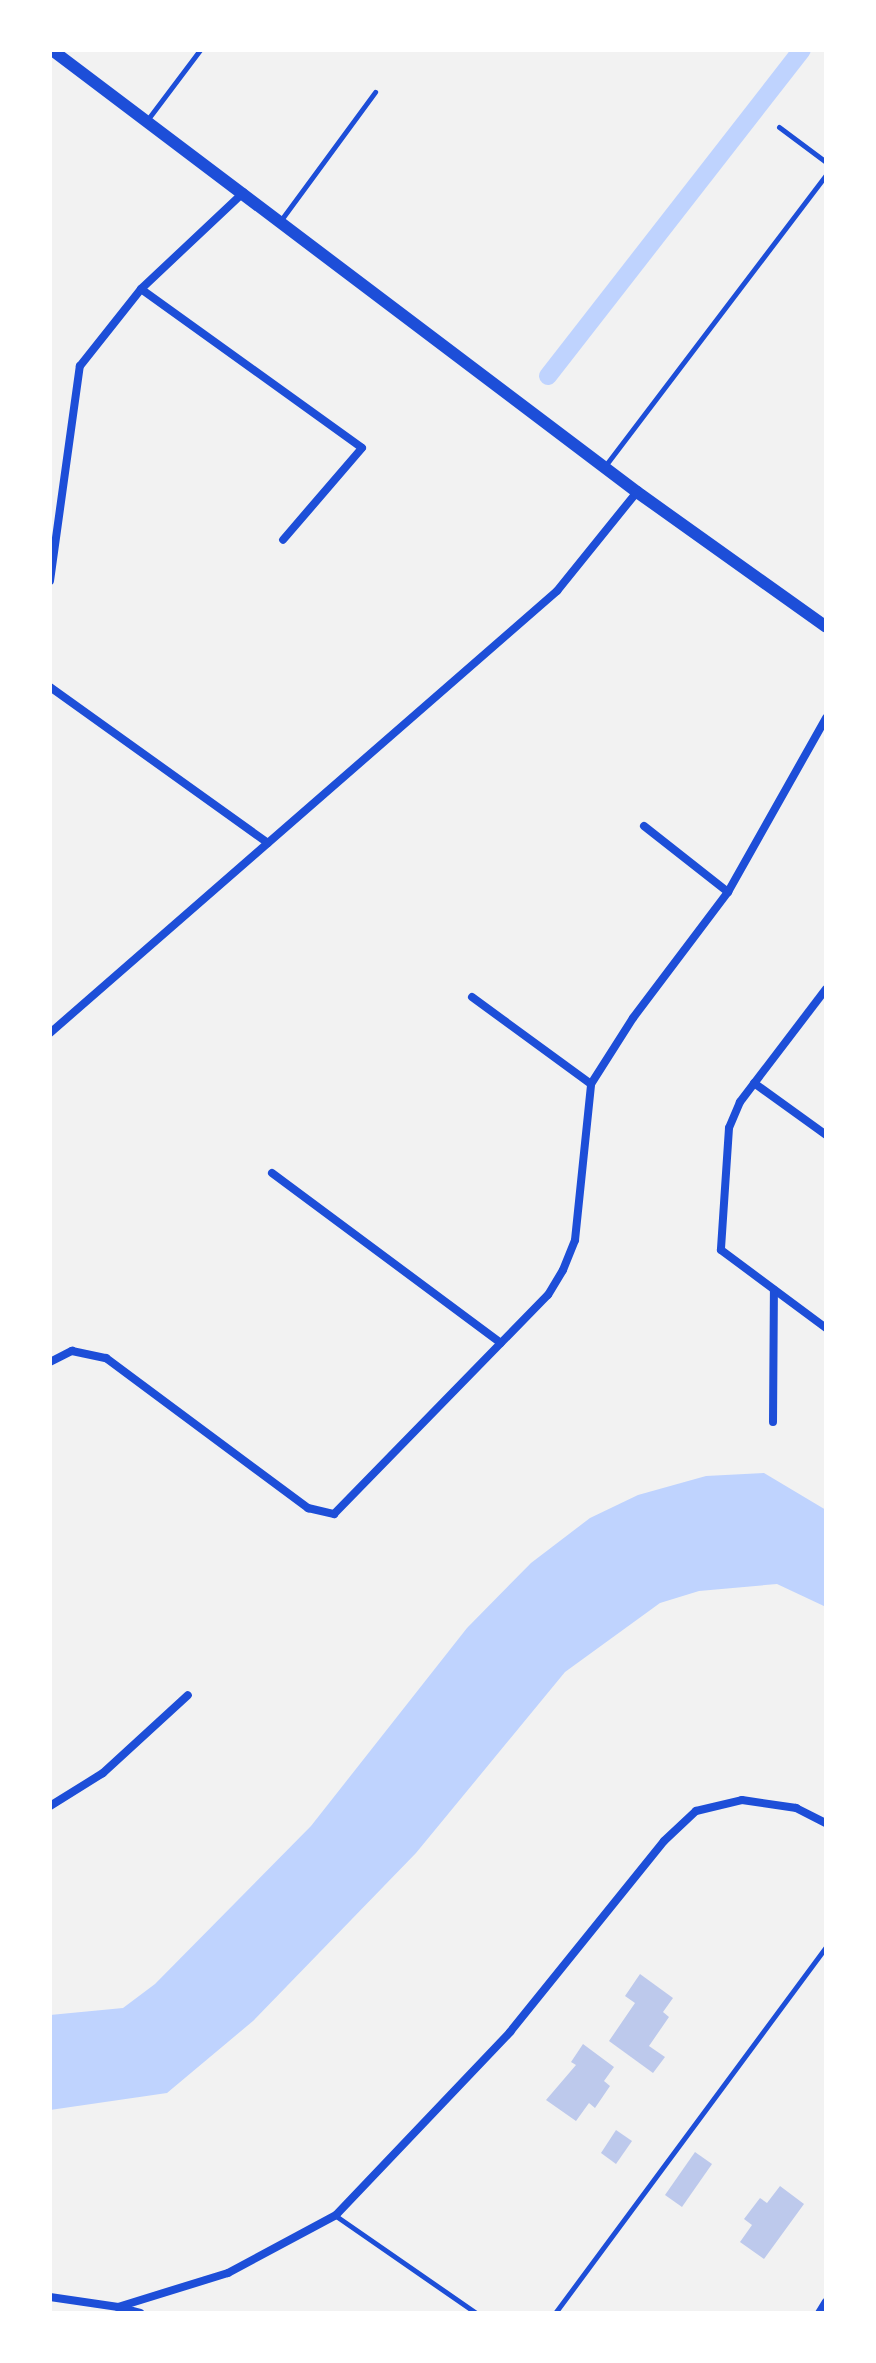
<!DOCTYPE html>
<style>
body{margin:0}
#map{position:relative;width:876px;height:2363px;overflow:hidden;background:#f2f2f2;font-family:"Open Sans",sans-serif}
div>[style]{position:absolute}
.water>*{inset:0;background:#bfd3fe}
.canal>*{height:18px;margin:-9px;padding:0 9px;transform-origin:9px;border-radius:9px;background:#bfd3fe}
.building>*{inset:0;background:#bdc9ec}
.service>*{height:5px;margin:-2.5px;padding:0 2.5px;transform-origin:2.5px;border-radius:2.5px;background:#1d4ed8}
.minor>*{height:8px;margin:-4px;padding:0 4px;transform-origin:4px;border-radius:4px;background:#1d4ed8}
.tertiary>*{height:12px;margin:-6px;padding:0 6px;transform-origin:6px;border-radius:6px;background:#1d4ed8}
span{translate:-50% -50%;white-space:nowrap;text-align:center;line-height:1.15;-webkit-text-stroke:6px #fff;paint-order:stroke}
.frame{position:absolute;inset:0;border:52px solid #fff;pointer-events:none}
</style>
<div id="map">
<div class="water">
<i style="clip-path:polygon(764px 1473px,826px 1510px,826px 1607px,777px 1584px,699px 1591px,660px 1603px,565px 1672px,416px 1853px,253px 2021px,167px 2093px,50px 2110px,50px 2015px,123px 2008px,155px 1984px,311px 1826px,467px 1628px,531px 1563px,590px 1518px,638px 1495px,706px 1476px)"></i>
</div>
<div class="canal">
<i style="left:548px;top:376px;width:413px;rotate:-52.1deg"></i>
</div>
<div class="building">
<i style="clip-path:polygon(640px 1974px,673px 1998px,663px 2012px,669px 2017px,649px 2046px,665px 2057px,653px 2073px,609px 2041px,635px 2003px,625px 1996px)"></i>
<i style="clip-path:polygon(583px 2044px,614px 2067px,604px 2081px,610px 2086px,595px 2108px,589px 2103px,576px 2121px,546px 2100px,576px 2065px,571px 2062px)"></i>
<i style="clip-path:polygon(616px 2130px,632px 2141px,616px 2164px,601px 2153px)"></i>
<i style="clip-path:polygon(695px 2152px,712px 2164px,682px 2207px,665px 2195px)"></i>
<i style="clip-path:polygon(780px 2186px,804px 2204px,764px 2259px,740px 2242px,752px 2225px,744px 2219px,760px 2198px,767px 2203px)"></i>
</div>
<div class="service">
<i style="left:148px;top:119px;width:86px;rotate:-53deg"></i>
<i style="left:779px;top:127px;width:59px;rotate:36.7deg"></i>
<i style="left:281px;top:220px;width:159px;rotate:-53.7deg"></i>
<i style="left:605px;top:466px;width:365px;rotate:-52.8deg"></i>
<i style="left:336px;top:2216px;width:170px;rotate:34.7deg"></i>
<i style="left:555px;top:2313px;width:455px;rotate:-53.5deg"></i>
</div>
<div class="minor">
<i style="left:141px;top:289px;width:272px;rotate:35.7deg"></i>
<i style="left:362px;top:448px;width:121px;rotate:130.7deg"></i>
<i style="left:50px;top:581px;width:217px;rotate:-82.1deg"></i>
<i style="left:80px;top:366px;width:98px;rotate:-51.6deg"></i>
<i style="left:141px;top:289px;width:141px;rotate:-43.3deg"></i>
<i style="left:50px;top:687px;width:268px;rotate:35.6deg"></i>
<i style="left:644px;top:826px;width:107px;rotate:38.2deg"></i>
<i style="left:826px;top:989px;width:142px;rotate:127.3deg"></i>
<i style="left:740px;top:1102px;width:28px;rotate:113deg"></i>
<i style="left:729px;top:1128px;width:122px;rotate:93.8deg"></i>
<i style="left:721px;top:1250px;width:131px;rotate:36.6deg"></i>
<i style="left:472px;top:997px;width:147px;rotate:36.2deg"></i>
<i style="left:50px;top:1033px;width:673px;rotate:-41.08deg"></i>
<i style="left:557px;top:591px;width:127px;rotate:-51.1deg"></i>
<i style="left:754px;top:1083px;width:89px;rotate:35.8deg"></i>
<i style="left:272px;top:1173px;width:285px;rotate:36.6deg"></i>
<i style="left:50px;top:1362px;width:25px;rotate:-27deg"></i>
<i style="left:72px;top:1351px;width:35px;rotate:12deg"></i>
<i style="left:106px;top:1358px;width:252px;rotate:36.6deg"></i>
<i style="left:308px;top:1508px;width:27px;rotate:13deg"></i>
<i style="left:334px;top:1514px;width:306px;rotate:-45.7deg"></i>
<i style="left:548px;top:1295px;width:29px;rotate:-59deg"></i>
<i style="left:563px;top:1270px;width:32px;rotate:-68deg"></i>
<i style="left:575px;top:1240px;width:157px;rotate:-84.1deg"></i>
<i style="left:591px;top:1084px;width:78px;rotate:-57.5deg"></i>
<i style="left:633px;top:1018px;width:158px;rotate:-53deg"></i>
<i style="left:728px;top:892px;width:200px;rotate:-60.6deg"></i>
<i style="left:773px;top:1422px;width:132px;rotate:-89.6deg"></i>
<i style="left:50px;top:1806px;width:62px;rotate:-31.9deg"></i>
<i style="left:103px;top:1773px;width:115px;rotate:-42.5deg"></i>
<i style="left:50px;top:2297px;width:69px;rotate:8.4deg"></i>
<i style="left:118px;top:2307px;width:115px;rotate:-17.2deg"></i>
<i style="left:228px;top:2273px;width:123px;rotate:-28.2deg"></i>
<i style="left:336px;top:2215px;width:253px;rotate:-46.4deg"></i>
<i style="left:510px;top:2032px;width:245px;rotate:-51.1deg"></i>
<i style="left:664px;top:1841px;width:44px;rotate:-43.2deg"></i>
<i style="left:696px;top:1811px;width:47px;rotate:-13.4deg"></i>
<i style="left:742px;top:1800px;width:55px;rotate:8.4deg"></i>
<i style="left:796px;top:1808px;width:34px;rotate:27deg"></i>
<i style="left:118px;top:2307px;width:23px;rotate:15deg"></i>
<i style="left:819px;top:2313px;width:13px;rotate:-58deg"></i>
</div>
<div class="tertiary">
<i style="left:52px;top:50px;width:733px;rotate:37.07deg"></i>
<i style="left:637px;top:492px;width:232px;rotate:35.5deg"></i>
</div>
<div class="frame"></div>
</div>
